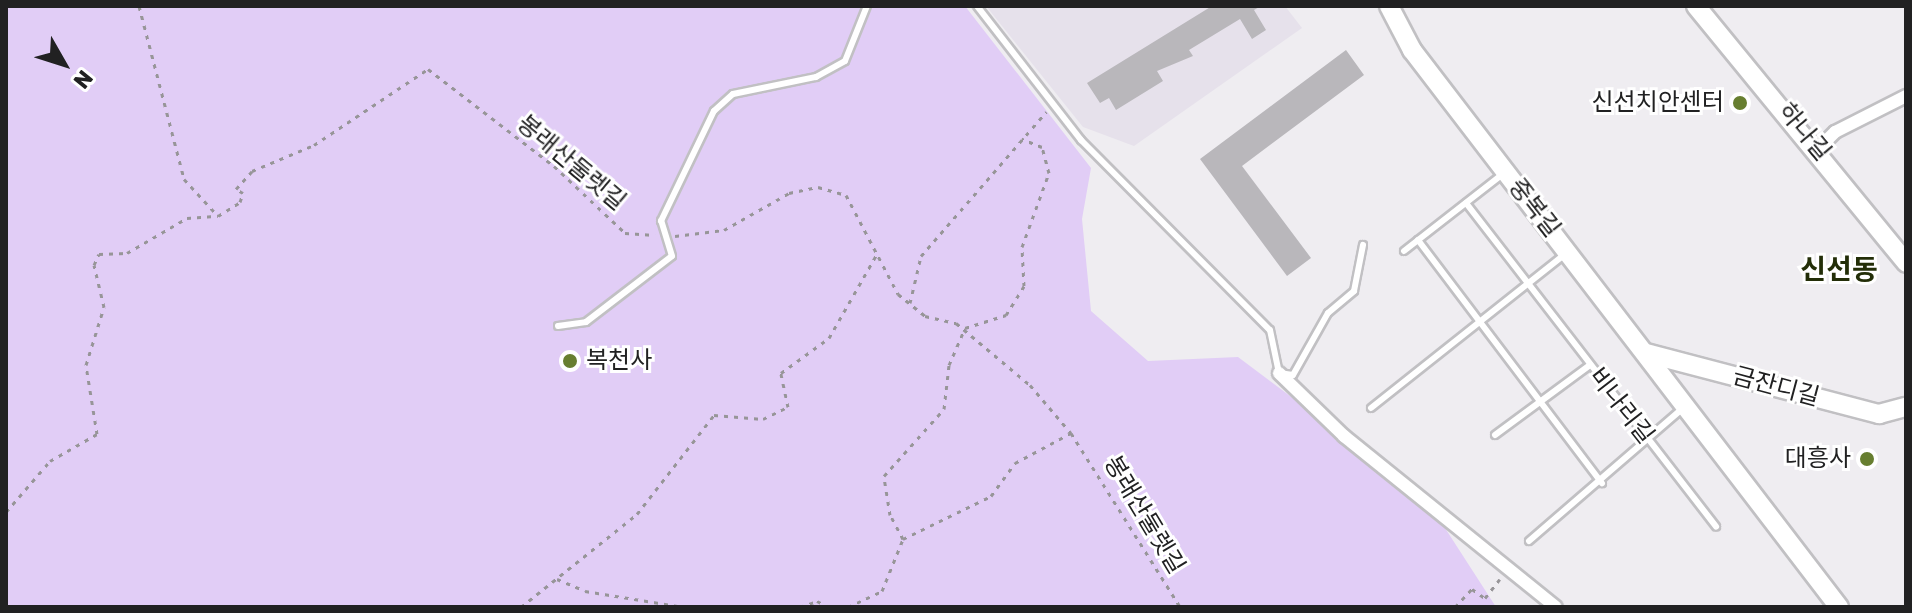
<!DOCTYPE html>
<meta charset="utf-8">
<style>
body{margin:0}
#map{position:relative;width:1912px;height:613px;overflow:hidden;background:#efedf1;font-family:Rubik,"Noto Sans KR",sans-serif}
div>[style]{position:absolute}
.built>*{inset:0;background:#e6e1eb}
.green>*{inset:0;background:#e1cdf6}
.building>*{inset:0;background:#b9b7bb}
.path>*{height:3px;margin-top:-1.5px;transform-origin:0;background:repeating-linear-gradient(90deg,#979598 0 4px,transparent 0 10px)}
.roads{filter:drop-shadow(2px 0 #c1c0c3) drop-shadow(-2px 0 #c1c0c3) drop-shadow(0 2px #c1c0c3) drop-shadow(0 -2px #c1c0c3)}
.lane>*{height:6px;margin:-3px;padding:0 3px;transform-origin:3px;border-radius:3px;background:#fff}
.street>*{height:12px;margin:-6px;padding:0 6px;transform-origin:6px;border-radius:6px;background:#fff}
.secondary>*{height:18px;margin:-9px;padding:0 9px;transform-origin:9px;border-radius:9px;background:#fff}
.dots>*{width:22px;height:22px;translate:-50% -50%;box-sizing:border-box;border:4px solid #fff;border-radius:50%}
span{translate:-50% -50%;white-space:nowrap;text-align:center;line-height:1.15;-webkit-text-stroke:6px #fff;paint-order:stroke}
.poi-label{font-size:24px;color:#212122}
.right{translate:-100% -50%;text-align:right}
.left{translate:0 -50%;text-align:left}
.street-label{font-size:24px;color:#212122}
.quarter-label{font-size:28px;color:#232e08;font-weight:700}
.frame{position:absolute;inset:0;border:8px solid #212122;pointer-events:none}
.north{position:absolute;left:24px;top:24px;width:80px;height:80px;-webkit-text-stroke:6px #fff;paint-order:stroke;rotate:129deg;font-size:22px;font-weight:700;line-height:32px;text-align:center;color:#212122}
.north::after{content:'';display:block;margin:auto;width:28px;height:36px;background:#212122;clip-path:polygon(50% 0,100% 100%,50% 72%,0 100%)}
</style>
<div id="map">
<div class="built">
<i style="clip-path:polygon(986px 6px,1285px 6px,1302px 28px,1134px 146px,1083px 127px)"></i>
</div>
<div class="green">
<i style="clip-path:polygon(6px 6px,965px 6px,1091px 168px,1082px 219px,1091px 311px,1148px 361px,1238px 357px,1425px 497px,1496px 607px,6px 607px)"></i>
</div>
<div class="building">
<i style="clip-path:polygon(1212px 6px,1261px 6px,1254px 10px,1266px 30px,1252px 39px,1240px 19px,1189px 50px,1193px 56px,1157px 71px,1163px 81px,1116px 110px,1109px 98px,1100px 103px,1087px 83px)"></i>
<i style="clip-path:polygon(1346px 50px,1364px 75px,1242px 166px,1311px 258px,1287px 276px,1200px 159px)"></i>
</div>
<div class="path">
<i style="left:139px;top:6px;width:179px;rotate:75.4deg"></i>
<i style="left:184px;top:179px;width:50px;rotate:47.4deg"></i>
<i style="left:218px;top:216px;width:26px;rotate:-32deg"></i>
<i style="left:240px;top:202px;width:9px;rotate:-72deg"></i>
<i style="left:243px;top:193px;width:8px;rotate:-150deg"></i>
<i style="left:236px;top:189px;width:24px;rotate:-48deg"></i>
<i style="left:252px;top:171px;width:67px;rotate:-22.8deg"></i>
<i style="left:314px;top:145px;width:137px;rotate:-33.7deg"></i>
<i style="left:428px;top:69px;width:159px;rotate:37.6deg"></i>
<i style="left:554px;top:166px;width:98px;rotate:43.3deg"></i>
<i style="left:625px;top:233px;width:30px;rotate:4deg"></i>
<i style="left:675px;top:236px;width:49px;rotate:-7deg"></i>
<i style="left:724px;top:230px;width:75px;rotate:-29.6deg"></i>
<i style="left:789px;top:193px;width:30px;rotate:-12deg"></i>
<i style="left:818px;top:187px;width:29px;rotate:16deg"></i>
<i style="left:846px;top:195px;width:112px;rotate:62.3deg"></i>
<i style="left:898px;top:294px;width:35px;rotate:39deg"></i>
<i style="left:925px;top:316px;width:32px;rotate:13deg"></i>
<i style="left:956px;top:323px;width:97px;rotate:40deg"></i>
<i style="left:1030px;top:385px;width:63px;rotate:49.5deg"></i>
<i style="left:1071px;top:433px;width:205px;rotate:57.9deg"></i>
<i style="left:910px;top:303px;width:48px;rotate:-76.8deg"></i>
<i style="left:921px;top:256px;width:191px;rotate:-49deg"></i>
<i style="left:6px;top:512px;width:67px;rotate:-49.2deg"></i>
<i style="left:50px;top:461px;width:54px;rotate:-29.9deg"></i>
<i style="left:97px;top:434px;width:70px;rotate:-99.1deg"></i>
<i style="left:86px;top:365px;width:61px;rotate:-72.8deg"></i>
<i style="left:104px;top:307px;width:43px;rotate:-103.4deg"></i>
<i style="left:94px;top:265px;width:12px;rotate:-66deg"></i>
<i style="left:99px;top:254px;width:28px;rotate:-2deg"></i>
<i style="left:127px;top:253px;width:69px;rotate:-30.3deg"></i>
<i style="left:187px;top:218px;width:31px;rotate:-4deg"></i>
<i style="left:903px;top:539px;width:27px;rotate:-118deg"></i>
<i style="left:890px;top:515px;width:39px;rotate:-99deg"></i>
<i style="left:884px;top:476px;width:90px;rotate:-48.2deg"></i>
<i style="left:944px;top:409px;width:44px;rotate:-83.5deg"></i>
<i style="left:949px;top:365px;width:40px;rotate:-66.6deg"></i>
<i style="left:965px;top:328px;width:43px;rotate:-17.6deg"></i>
<i style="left:1006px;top:315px;width:34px;rotate:-58deg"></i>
<i style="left:1024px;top:286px;width:39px;rotate:-93deg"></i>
<i style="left:1022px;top:247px;width:79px;rotate:-70deg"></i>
<i style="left:1049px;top:173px;width:27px;rotate:-105deg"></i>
<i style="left:1042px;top:147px;width:22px;rotate:-158deg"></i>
<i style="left:557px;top:579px;width:30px;rotate:23deg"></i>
<i style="left:585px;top:591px;width:100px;rotate:9.2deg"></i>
<i style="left:521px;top:607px;width:149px;rotate:-38.7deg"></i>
<i style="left:637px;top:514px;width:125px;rotate:-52.1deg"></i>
<i style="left:714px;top:415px;width:49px;rotate:4.7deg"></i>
<i style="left:763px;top:419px;width:28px;rotate:-26deg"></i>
<i style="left:788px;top:407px;width:35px;rotate:-102deg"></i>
<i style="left:781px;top:373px;width:59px;rotate:-36.1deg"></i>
<i style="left:829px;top:338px;width:97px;rotate:-60.3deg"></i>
<i style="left:800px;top:607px;width:18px;rotate:-19deg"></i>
<i style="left:817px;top:601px;width:13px;rotate:27deg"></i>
<i style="left:848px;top:607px;width:38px;rotate:-25deg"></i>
<i style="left:882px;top:591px;width:56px;rotate:-68deg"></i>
<i style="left:903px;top:539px;width:98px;rotate:-26deg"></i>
<i style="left:991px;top:496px;width:41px;rotate:-54deg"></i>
<i style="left:1015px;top:463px;width:64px;rotate:-28.2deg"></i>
<i style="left:1455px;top:607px;width:25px;rotate:-47deg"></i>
<i style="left:1472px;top:589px;width:16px;rotate:35deg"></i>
<i style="left:1485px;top:598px;width:24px;rotate:-52deg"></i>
</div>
<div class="roads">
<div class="lane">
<i style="left:977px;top:6px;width:170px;rotate:52.2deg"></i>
<i style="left:1081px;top:140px;width:268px;rotate:45.2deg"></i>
<i style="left:1270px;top:330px;width:44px;rotate:78.2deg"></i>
<i style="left:1279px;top:373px;width:14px;rotate:8deg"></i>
<i style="left:1293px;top:375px;width:71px;rotate:-60.6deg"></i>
<i style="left:1328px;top:313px;width:34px;rotate:-40deg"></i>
<i style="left:1354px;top:291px;width:47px;rotate:-78.9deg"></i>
<i style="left:1466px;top:203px;width:409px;rotate:52.3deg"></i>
<i style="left:1418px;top:240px;width:305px;rotate:52.9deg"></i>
<i style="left:1404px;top:251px;width:125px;rotate:-37.9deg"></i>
<i style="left:558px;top:326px;width:28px;rotate:-8deg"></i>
<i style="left:586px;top:322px;width:108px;rotate:-37.5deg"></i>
<i style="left:672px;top:256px;width:37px;rotate:-107deg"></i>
<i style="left:661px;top:221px;width:122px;rotate:-64.3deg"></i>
<i style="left:714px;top:111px;width:25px;rotate:-42deg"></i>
<i style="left:733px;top:94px;width:85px;rotate:-11.6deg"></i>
<i style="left:816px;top:77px;width:33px;rotate:-29deg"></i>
<i style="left:845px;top:61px;width:59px;rotate:-68.2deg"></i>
<i style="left:1371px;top:408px;width:248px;rotate:-38.4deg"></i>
<i style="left:1495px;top:435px;width:118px;rotate:-36.4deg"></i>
<i style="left:1529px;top:541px;width:203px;rotate:-40.8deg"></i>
</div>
<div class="street">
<i style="left:1819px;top:148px;width:23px;rotate:-45deg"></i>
<i style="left:1835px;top:132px;width:80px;rotate:-26.9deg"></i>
<i style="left:1279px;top:373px;width:91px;rotate:44.1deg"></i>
<i style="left:1344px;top:436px;width:272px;rotate:38.9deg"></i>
</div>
<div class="secondary">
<i style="left:1389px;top:6px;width:50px;rotate:62.4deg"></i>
<i style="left:1412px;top:50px;width:702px;rotate:52.53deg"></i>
<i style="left:1696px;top:6px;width:332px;rotate:50.7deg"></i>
<i style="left:1646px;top:353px;width:241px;rotate:14.7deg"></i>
<i style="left:1879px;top:414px;width:28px;rotate:-15deg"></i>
</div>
</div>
<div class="dots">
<i style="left:1740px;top:103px;background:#677e30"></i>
<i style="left:570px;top:361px;background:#677e30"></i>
<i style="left:1867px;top:459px;background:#677e30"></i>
</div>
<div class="poi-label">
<span class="right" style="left:1724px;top:103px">신선치안센터</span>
<span class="left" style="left:586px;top:361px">복천사</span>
<span class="right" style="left:1851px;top:459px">대흥사</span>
</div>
<div class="street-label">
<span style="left:1804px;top:132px;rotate:50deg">하나길</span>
<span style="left:571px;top:163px;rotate:40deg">봉래산둘렛길</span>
<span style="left:1534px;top:208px;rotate:52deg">중복길</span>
<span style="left:1776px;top:387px;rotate:15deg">금잔디길</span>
<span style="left:1621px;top:406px;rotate:52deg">비나리길</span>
<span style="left:1144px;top:515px;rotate:59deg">봉래산둘렛길</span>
</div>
<div class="quarter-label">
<span style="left:1839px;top:270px">신선동</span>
</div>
<div class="frame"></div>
<div class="north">N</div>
</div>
